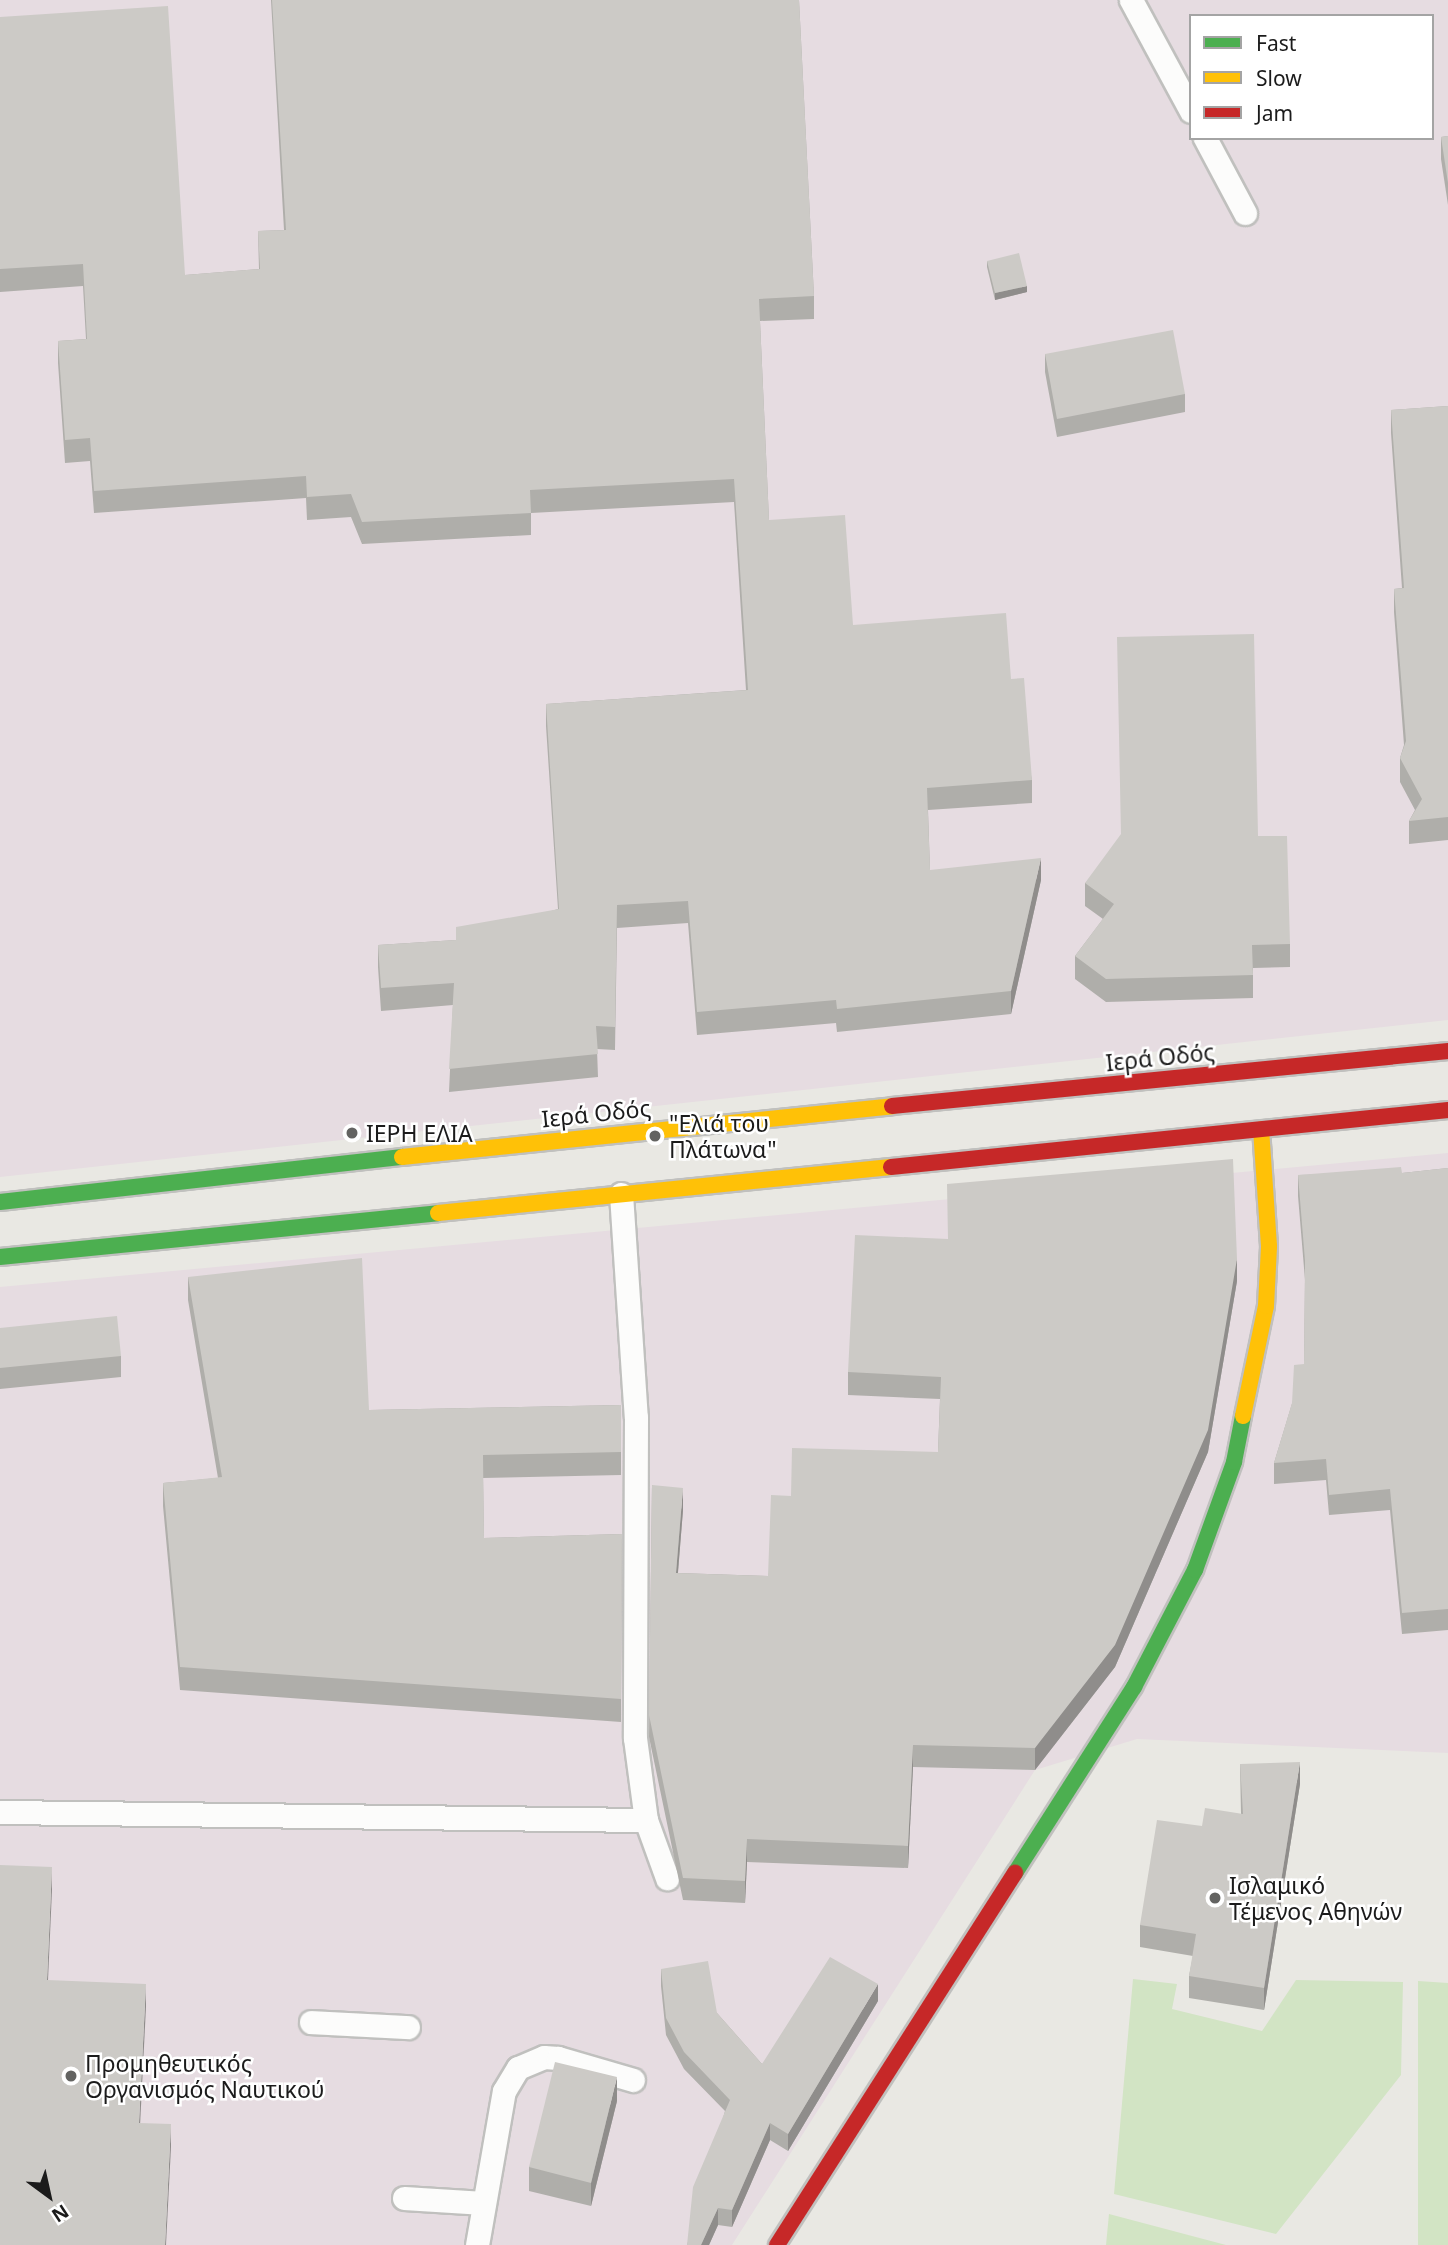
<!DOCTYPE html>
<meta charset="utf-8">
<style>
body{margin:0}
#map{position:relative;width:1448px;height:2245px;overflow:hidden;background:#e9e8e3;font-family:"Noto Sans",sans-serif}
div>[style]{position:absolute}
.industrial>*{inset:0;background:#e6dce1}
.grass>*{inset:0;background:#d2e4c4}
.roads{filter:drop-shadow(2px 0 #c0c0be) drop-shadow(-2px 0 #c0c0be) drop-shadow(0 2px #c0c0be) drop-shadow(0 -2px #c0c0be)}
.lane>*{height:23px;margin:-11.5px;padding:0 11.5px;transform-origin:11.5px;border-radius:11.5px;background:#fcfcfb}
.fast>*{height:16px;margin:-8px;padding:0 8px;transform-origin:8px;border-radius:8px;background:#4caf50}
.slow>*{height:16px;margin:-8px;padding:0 8px;transform-origin:8px;border-radius:8px;background:#ffc107}
.jam>*{height:16px;margin:-8px;padding:0 8px;transform-origin:8px;border-radius:8px;background:#c62828}
.wall>*{inset:0;background:#afaeaa}
.shaded-wall>*{inset:0;background:#8f8d8b}
.building>*{inset:0;background:#cccac6}
.dots>*{width:19px;height:19px;translate:-50% -50%;box-sizing:border-box;border:4px solid #fff;border-radius:50%}
span{translate:-50% -50%;white-space:nowrap;text-align:center;line-height:1.15;-webkit-text-stroke:5px #fff;paint-order:stroke}
.street-label{font-size:23px;color:#1b1b1b}
.poi-label{font-size:23px;color:#1b1b1b}
.left{translate:0 -50%;text-align:left}
.legend{position:absolute;left:1189px;top:14px;width:245px;height:126px;box-sizing:border-box;background:#fff;border:2px solid #a4a4a4;margin:0;padding:9px 12px;list-style:none;font-size:21px;color:#1b1b1b}
.legend li{display:flex;align-items:center;gap:14px;height:35px}
.legend b{width:35px;border:2px solid #a4a4a4}
.north{position:absolute;left:14px;top:2161px;width:70px;height:70px;-webkit-text-stroke:5px #fff;paint-order:stroke;rotate:147deg;font-size:19px;font-weight:700;line-height:28px;text-align:center;color:#1b1b1b}
.north::after{content:'';display:block;margin:auto;width:24px;height:32px;background:#1b1b1b;clip-path:polygon(50% 0,100% 100%,50% 72%,0 100%)}
</style>
<div id="map">
<div class="industrial">
<i style="clip-path:polygon(evenodd,0 0,1448px 0,1448px 1020px,0 1177px,0 0,1191px 16px,1432px 16px,1432px 138px,1191px 138px,1191px 16px)"></i>
<i style="clip-path:polygon(1448px 1153px,1448px 1753px,1137px 1739px,1035px 1770px,732px 2245px,0 2245px,0 1287px)"></i>
</div>
<div class="grass">
<i style="clip-path:polygon(1133px 1979px,1177px 1984px,1172px 2009px,1262px 2031px,1296px 1980px,1403px 1982px,1401px 2075px,1276px 2234px,1114px 2194px)"></i>
<i style="clip-path:polygon(1418px 1981px,1448px 1983px,1448px 2245px,1418px 2245px)"></i>
<i style="clip-path:polygon(1109px 2214px,1226px 2245px,1106px 2245px)"></i>
</div>
<div class="roads">
<div class="lane">
<i style="left:1131px;top:0;width:126px;rotate:61.6deg"></i>
<i style="left:1205px;top:138px;width:85px;rotate:61.9deg"></i>
<i style="left:621px;top:1194px;width:224px;rotate:86.2deg"></i>
<i style="left:636px;top:1417px;width:321px;rotate:90.2deg"></i>
<i style="left:635px;top:1738px;width:83px;rotate:82.4deg"></i>
<i style="left:646px;top:1820px;width:62px;rotate:70.1deg"></i>
<i style="left:0;top:1812px;width:646px;rotate:0.71deg"></i>
<i style="left:311px;top:2022px;width:97px;rotate:3deg"></i>
<i style="left:404px;top:2198px;width:80px;rotate:3.6deg"></i>
<i style="left:477px;top:2245px;width:156px;rotate:-80.1deg"></i>
<i style="left:504px;top:2091px;width:27px;rotate:-59deg"></i>
<i style="left:518px;top:2068px;width:28px;rotate:-23deg"></i>
<i style="left:544px;top:2057px;width:14px;rotate:4deg"></i>
<i style="left:558px;top:2058px;width:78px;rotate:16.3deg"></i>
</div>
<div class="fast">
<i style="left:0;top:1202px;width:405px;rotate:-6.4deg"></i>
<i style="left:0;top:1257px;width:440px;rotate:-5.7deg"></i>
<i style="left:1015px;top:1873px;width:221px;rotate:-57.4deg"></i>
<i style="left:1134px;top:1687px;width:132px;rotate:-62.5deg"></i>
<i style="left:1195px;top:1570px;width:115px;rotate:-70.1deg"></i>
<i style="left:1234px;top:1462px;width:47px;rotate:-78.9deg"></i>
</div>
<div class="slow">
<i style="left:402px;top:1157px;width:493px;rotate:-5.9deg"></i>
<i style="left:438px;top:1213px;width:455px;rotate:-5.8deg"></i>
<i style="left:1243px;top:1416px;width:112px;rotate:-78.2deg"></i>
<i style="left:1266px;top:1306px;width:60px;rotate:-87.1deg"></i>
<i style="left:1269px;top:1246px;width:117px;rotate:-93.9deg"></i>
</div>
<div class="jam">
<i style="left:892px;top:1106px;width:559px;rotate:-5.65deg"></i>
<i style="left:891px;top:1167px;width:560px;rotate:-5.84deg"></i>
<i style="left:777px;top:2245px;width:442px;rotate:-57.4deg"></i>
</div>
</div>
<div class="wall">
<i style="clip-path:polygon(271px 0,799px 0,814px 296px,814px 319px,760px 321px,769px 520px,853px 625px,1011px 679px,1032px 780px,1032px 803px,928px 810px,930px 870px,1041px 880px,1011px 1014px,837px 1032px,836px 1023px,697px 1035px,688px 923px,617px 928px,615px 1050px,597px 1049px,598px 1077px,449px 1092px,453px 1005px,381px 1011px,378px 967px,378px 945px,456px 940px,558px 909px,546px 726px,546px 704px,746px 690px,734px 502px,531px 513px,531px 535px,362px 544px,351px 517px,307px 520px,306px 498px,94px 513px,90px 461px,65px 463px,58px 363px,58px 341px,86px 339px,83px 286px,0 292px,0 17px,185px 275px,259px 269px,258px 231px,284px 230px)"></i>
<i style="clip-path:polygon(1448px 136px,1448px 205px,1441px 159px,1441px 137px)"></i>
<i style="clip-path:polygon(987px 261px,1027px 292px,995px 300px,987px 267px)"></i>
<i style="clip-path:polygon(1045px 354px,1185px 394px,1185px 412px,1057px 437px,1045px 372px)"></i>
<i style="clip-path:polygon(1448px 406px,1448px 840px,1409px 844px,1409px 821px,1415px 810px,1400px 782px,1400px 758px,1404px 745px,1394px 612px,1394px 589px,1402px 588px,1391px 433px,1391px 410px)"></i>
<i style="clip-path:polygon(1258px 836px,1290px 944px,1290px 967px,1253px 968px,1253px 998px,1106px 1002px,1075px 979px,1075px 956px,1103px 919px,1085px 906px,1085px 883px)"></i>
<i style="clip-path:polygon(1448px 1168px,1448px 1630px,1402px 1634px,1390px 1510px,1329px 1515px,1326px 1480px,1274px 1484px,1274px 1463px,1304px 1364px,1305px 1280px,1298px 1196px,1298px 1175px,1402px 1173px)"></i>
<i style="clip-path:polygon(188px 1277px,369px 1410px,621px 1405px,621px 1475px,483px 1478px,484px 1538px,622px 1534px,621px 1722px,180px 1690px,163px 1506px,163px 1483px,218px 1478px,188px 1300px)"></i>
<i style="clip-path:polygon(1237px 1281px,1208px 1452px,1115px 1667px,1035px 1770px,913px 1767px,908px 1868px,747px 1862px,745px 1903px,683px 1900px,649px 1737px,652px 1485px,683px 1510px,678px 1573px,768px 1576px,791px 1496px,938px 1452px,940px 1399px,848px 1395px,848px 1372px)"></i>
<i style="clip-path:polygon(0 1328px,121px 1356px,121px 1377px,0 1389px)"></i>
<i style="clip-path:polygon(1240px 1764px,1300px 1784px,1264px 2010px,1189px 1998px,1189px 1976px,1193px 1956px,1140px 1947px,1140px 1925px,1202px 1826px,1241px 1814px)"></i>
<i style="clip-path:polygon(661px 1969px,717px 2013px,762px 2064px,878px 2001px,788px 2151px,770px 2140px,732px 2227px,718px 2225px,709px 2245px,687px 2245px,725px 2111px,684px 2069px,666px 2035px,661px 1986px)"></i>
<i style="clip-path:polygon(617px 2101px,591px 2206px,529px 2191px,529px 2167px)"></i>
</div>
<div class="shaded-wall">
<i style="clip-path:polygon(1027px 286px,1027px 292px,995px 300px,995px 293px)"></i>
<i style="clip-path:polygon(1041px 858px,1041px 880px,1011px 1014px,1011px 991px)"></i>
<i style="clip-path:polygon(1237px 1259px,1237px 1281px,1208px 1452px,1115px 1667px,1035px 1770px,1035px 1748px)"></i>
<i style="clip-path:polygon(683px 1488px,683px 1510px,676px 1595px,676px 1573px)"></i>
<i style="clip-path:polygon(913px 1745px,913px 1767px,908px 1868px,908px 1846px)"></i>
<i style="clip-path:polygon(1300px 1762px,1300px 1784px,1264px 2010px,1264px 1988px)"></i>
<i style="clip-path:polygon(747px 1839px,747px 1862px,745px 1903px,745px 1881px)"></i>
<i style="clip-path:polygon(52px 1867px,52px 1890px,47px 2003px,47px 1980px)"></i>
<i style="clip-path:polygon(146px 1984px,146px 2007px,139px 2146px,139px 2123px)"></i>
<i style="clip-path:polygon(878px 1984px,878px 2001px,788px 2151px,788px 2134px)"></i>
<i style="clip-path:polygon(617px 2077px,617px 2101px,591px 2206px,591px 2183px)"></i>
<i style="clip-path:polygon(770px 2123px,770px 2140px,732px 2227px,732px 2210px)"></i>
<i style="clip-path:polygon(171px 2124px,171px 2147px,166px 2245px,165px 2245px)"></i>
<i style="clip-path:polygon(718px 2208px,718px 2225px,709px 2245px,701px 2245px)"></i>
</div>
<div class="building">
<i style="clip-path:polygon(272px 0,799px 0,814px 296px,759px 299px,769px 520px,845px 515px,853px 625px,1006px 613px,1011px 679px,1024px 678px,1032px 780px,927px 788px,930px 870px,1041px 858px,1011px 991px,837px 1009px,836px 1000px,697px 1012px,688px 901px,617px 905px,615px 1027px,596px 1026px,598px 1054px,449px 1069px,454px 983px,381px 988px,378px 945px,456px 940px,456px 927px,559px 909px,546px 704px,748px 690px,734px 479px,530px 490px,531px 513px,362px 522px,351px 494px,307px 497px,306px 476px,94px 491px,90px 438px,65px 440px,58px 341px,87px 339px,83px 264px,0 269px,0 17px,168px 6px,185px 275px,260px 269px,258px 231px,286px 230px)"></i>
<i style="clip-path:polygon(1448px 136px,1448px 183px,1441px 137px)"></i>
<i style="clip-path:polygon(1019px 253px,1027px 286px,995px 293px,987px 261px)"></i>
<i style="clip-path:polygon(1173px 330px,1185px 394px,1057px 419px,1045px 354px)"></i>
<i style="clip-path:polygon(1448px 406px,1448px 817px,1409px 821px,1422px 799px,1400px 758px,1406px 741px,1394px 589px,1404px 588px,1391px 410px)"></i>
<i style="clip-path:polygon(1254px 634px,1258px 836px,1287px 836px,1290px 944px,1252px 945px,1253px 975px,1106px 979px,1075px 956px,1114px 904px,1085px 883px,1121px 834px,1117px 637px)"></i>
<i style="clip-path:polygon(1233px 1159px,1237px 1259px,1208px 1430px,1115px 1645px,1035px 1748px,913px 1745px,908px 1846px,747px 1839px,745px 1881px,683px 1878px,649px 1715px,652px 1485px,683px 1488px,676px 1573px,768px 1576px,771px 1495px,791px 1496px,792px 1448px,938px 1452px,941px 1377px,848px 1372px,855px 1235px,948px 1239px,947px 1184px)"></i>
<i style="clip-path:polygon(1401px 1167px,1402px 1173px,1448px 1168px,1448px 1609px,1402px 1613px,1390px 1489px,1329px 1495px,1326px 1459px,1274px 1463px,1292px 1403px,1294px 1365px,1304px 1364px,1305px 1261px,1298px 1175px)"></i>
<i style="clip-path:polygon(362px 1258px,369px 1410px,621px 1405px,621px 1452px,483px 1455px,484px 1538px,622px 1534px,621px 1699px,180px 1667px,163px 1483px,222px 1477px,188px 1277px)"></i>
<i style="clip-path:polygon(117px 1316px,121px 1356px,0 1368px,0 1328px)"></i>
<i style="clip-path:polygon(1300px 1762px,1264px 1988px,1189px 1976px,1196px 1934px,1140px 1925px,1157px 1820px,1202px 1826px,1205px 1808px,1243px 1814px,1240px 1764px)"></i>
<i style="clip-path:polygon(0 1865px,52px 1867px,47px 1980px,146px 1984px,139px 2123px,171px 2124px,165px 2245px,0 2245px)"></i>
<i style="clip-path:polygon(830px 1957px,878px 1984px,788px 2134px,770px 2123px,732px 2210px,718px 2208px,701px 2245px,687px 2245px,693px 2187px,730px 2100px,684px 2052px,666px 2018px,661px 1969px,708px 1961px,717px 2013px,762px 2064px)"></i>
<i style="clip-path:polygon(555px 2062px,617px 2077px,591px 2183px,529px 2167px)"></i>
</div>
<div class="dots">
<i style="left:352px;top:1133px;background:#636361"></i>
<i style="left:655px;top:1136px;background:#636361"></i>
<i style="left:1215px;top:1898px;background:#636361"></i>
<i style="left:71px;top:2076px;background:#636361"></i>
</div>
<div class="street-label">
<span style="left:1160px;top:1057px;rotate:-6deg">Ιερά Οδός</span>
<span style="left:596px;top:1113px;rotate:-6deg">Ιερά Οδός</span>
</div>
<div class="poi-label">
<span class="left" style="left:669px;top:1136px">"Ελιά του<br>Πλάτωνα"</span>
<span class="left" style="left:366px;top:1133px">ΙΕΡΗ ΕΛΙΑ</span>
<span class="left" style="left:1229px;top:1898px">Ισλαμικό<br>Τέμενος Αθηνών</span>
<span class="left" style="left:85px;top:2076px">Προμηθευτικός<br>Οργανισμός Ναυτικού</span>
</div>
<ul class="legend">
<li><b style="height:9px;background:#4caf50"></b>Fast</li>
<li><b style="height:9px;background:#ffc107"></b>Slow</li>
<li><b style="height:9px;background:#c62828"></b>Jam</li>
</ul>
<div class="north">N</div>
</div>
